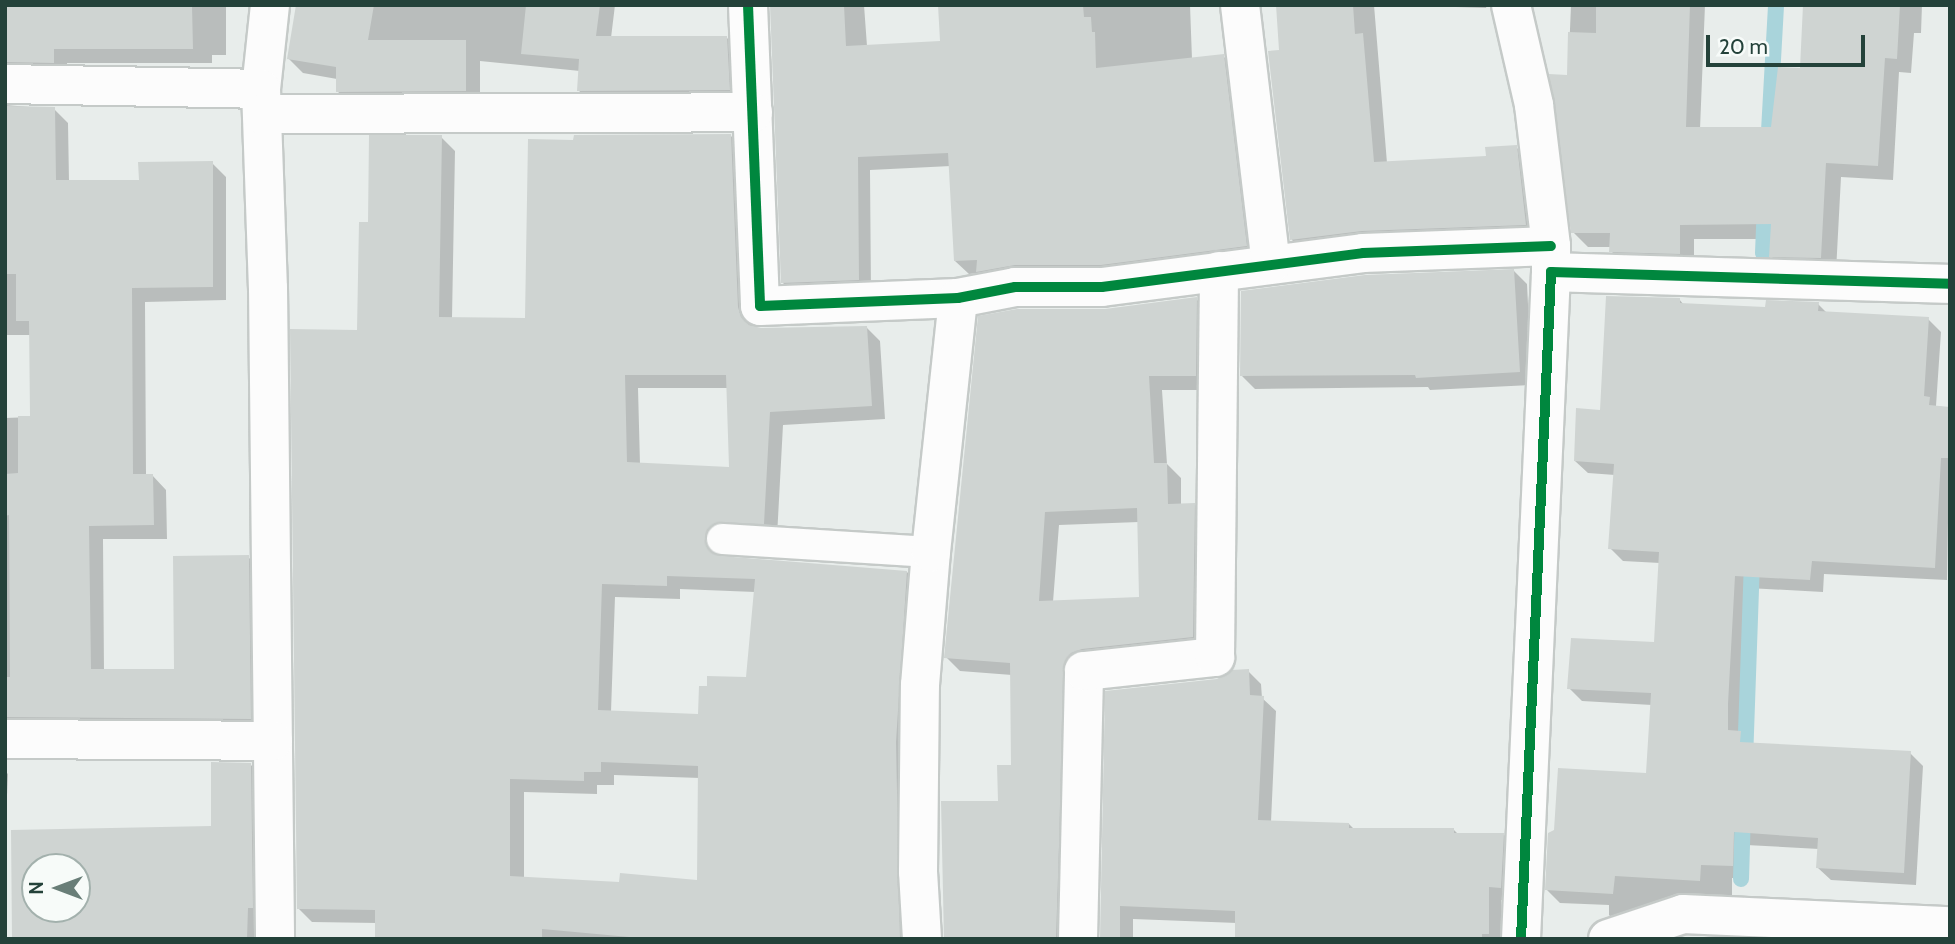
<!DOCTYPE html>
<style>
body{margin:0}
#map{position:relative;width:1955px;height:944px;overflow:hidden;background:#e8edeb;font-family:Cabin,sans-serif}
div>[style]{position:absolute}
.shadow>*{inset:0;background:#0003}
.stream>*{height:16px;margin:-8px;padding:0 8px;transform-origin:8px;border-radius:8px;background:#a9d4db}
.building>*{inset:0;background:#cfd4d2}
.roads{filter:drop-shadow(2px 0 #c5cac8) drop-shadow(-2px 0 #c5cac8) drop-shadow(0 2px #c5cac8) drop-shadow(0 -2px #c5cac8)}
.service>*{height:30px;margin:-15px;padding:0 15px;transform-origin:15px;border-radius:15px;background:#fcfcfc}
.minor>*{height:38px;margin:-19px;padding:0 19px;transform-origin:19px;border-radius:19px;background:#fcfcfc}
.cycleway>*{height:10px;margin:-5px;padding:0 5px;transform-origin:5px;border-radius:5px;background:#00873e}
span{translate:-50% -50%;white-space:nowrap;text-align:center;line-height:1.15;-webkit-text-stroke:7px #f7fbf9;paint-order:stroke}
.frame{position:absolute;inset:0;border:7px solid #24423a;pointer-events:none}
.north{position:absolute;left:21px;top:853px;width:70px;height:70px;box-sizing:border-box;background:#f7fbf9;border:2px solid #a3b1ad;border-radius:50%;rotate:270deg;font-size:19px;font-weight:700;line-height:28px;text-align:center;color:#24423a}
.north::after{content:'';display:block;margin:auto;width:24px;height:32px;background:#697e78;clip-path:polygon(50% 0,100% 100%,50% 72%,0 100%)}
.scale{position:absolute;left:1706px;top:35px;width:159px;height:32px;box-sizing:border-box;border:4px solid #24423a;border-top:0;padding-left:9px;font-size:21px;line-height:24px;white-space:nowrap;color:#24423a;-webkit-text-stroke:5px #f7fbf9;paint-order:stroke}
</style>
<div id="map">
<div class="shadow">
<i style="clip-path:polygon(5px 5px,226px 5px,226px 55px,212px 55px,212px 63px,67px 63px,68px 77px,5px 82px)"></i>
<i style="clip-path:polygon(298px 5px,615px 5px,611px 38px,727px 38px,741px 52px,743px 104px,593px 104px,578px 90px,580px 71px,480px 61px,480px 105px,352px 105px,337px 91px,337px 79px,303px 73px,289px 59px)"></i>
<i style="clip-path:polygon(772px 5px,864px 5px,867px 46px,942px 43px,940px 5px,1190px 5px,1192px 59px,1223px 56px,1236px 69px,1259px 259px,991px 285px,979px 273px,969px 274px,955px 261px,951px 166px,870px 170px,871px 293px,796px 296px,783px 283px)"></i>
<i style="clip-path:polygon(1278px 5px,1374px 5px,1387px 163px,1488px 157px,1516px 147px,1531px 162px,1540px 239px,1307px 255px,1292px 240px)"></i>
<i style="clip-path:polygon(1395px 5px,1487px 5px,1486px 8px)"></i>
<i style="clip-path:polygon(1571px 5px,1705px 5px,1700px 129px,1773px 129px,1801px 70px,1805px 5px,1922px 5px,1921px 33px,1914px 33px,1911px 73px,1899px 72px,1893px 180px,1841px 177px,1836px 272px,1786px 271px,1771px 256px,1772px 239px,1694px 239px,1694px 268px,1626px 266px,1611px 251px,1611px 247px,1588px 247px,1573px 232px,1568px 77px)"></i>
<i style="clip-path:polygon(5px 105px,54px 109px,68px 123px,69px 181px,141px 181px,212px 163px,226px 177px,226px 300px,145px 302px,146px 475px,152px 475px,166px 490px,167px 539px,103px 539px,104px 671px,176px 670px,248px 557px,263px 571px,264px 732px,5px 737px,5px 418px,32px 417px,31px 335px,5px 335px)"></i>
<i style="clip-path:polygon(evenodd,731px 136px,744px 150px,753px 328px,867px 328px,880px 341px,885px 419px,783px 425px,777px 537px,720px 544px,718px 554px,720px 558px,907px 572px,920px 586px,912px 939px,377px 939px,377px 923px,312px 922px,298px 908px,370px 223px,441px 137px,455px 151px,452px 319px,526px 320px,575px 142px,731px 136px,638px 388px,728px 388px,730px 469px,640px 464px,638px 388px,731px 136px,680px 589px,755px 592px,748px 679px,709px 688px,700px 715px,611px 712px,615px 597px,680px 599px,680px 589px,731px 136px,614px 775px,700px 778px,699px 882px,621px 884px,524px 878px,524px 792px,597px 794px,597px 785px,614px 785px,614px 775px)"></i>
<i style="clip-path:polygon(1514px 271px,1527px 284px,1532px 385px,1430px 390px,1428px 387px,1255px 389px,1242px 376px)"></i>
<i style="clip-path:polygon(evenodd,1196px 299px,1210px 312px,1209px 390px,1162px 390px,1167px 464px,1181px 478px,1181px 505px,1194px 504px,1208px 518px,1206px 651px,1096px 662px,1071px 939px,946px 939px,1013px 766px,1012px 675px,960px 671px,946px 657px,1105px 310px,1196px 299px,1139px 522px,1141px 599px,1053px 602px,1059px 525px,1139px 522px)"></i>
<i style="clip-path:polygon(1679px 299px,1684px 305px,1767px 309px,1818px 304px,1827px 313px,1928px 319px,1941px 332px,1936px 406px,1950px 408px,1947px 580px,1824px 574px,1823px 592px,1748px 588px,1740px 718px,1740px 733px,1752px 744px,1910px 753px,1923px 766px,1916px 885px,1831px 880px,1818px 868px,1819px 849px,1746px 845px,1745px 878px,1732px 878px,1732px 906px,1622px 928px,1609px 915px,1609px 905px,1560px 903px,1547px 890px,1648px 775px,1652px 705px,1582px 701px,1569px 688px,1656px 644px,1660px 563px,1623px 561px,1610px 548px,1615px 475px,1588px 473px,1575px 461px,1602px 412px)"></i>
<i style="clip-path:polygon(1248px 671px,1261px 684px,1262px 698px,1276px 711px,1271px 822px,1349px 824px,1354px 829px,1453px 829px,1458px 834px,1503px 834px,1516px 848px,1514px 900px,1501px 900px,1501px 939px,1237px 939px,1237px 923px,1133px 919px,1133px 939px,1100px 939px,1218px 680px)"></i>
<i style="clip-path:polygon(evenodd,250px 764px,263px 777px,259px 939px,14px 939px,12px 832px,213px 828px,250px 764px,35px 867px,77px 867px,77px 909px,35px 909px,35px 867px)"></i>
<i style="clip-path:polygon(5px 771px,8px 774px,5px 839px)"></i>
</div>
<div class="stream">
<i style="left:1768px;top:149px;width:144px;rotate:-86.8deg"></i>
<i style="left:1763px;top:253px;width:50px;rotate:-87.7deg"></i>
<i style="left:1745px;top:761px;width:205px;rotate:-88deg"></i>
<i style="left:1741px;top:879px;width:67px;rotate:-88.3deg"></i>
</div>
<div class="building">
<i style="clip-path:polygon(5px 5px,192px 5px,193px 49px,54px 49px,54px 63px,5px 62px)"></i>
<i style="clip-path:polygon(296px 5px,374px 5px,368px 40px,466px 40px,466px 91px,336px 92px,336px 67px,287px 59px)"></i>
<i style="clip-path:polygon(526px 5px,600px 5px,596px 36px,727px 36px,730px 90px,577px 91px,579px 59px,521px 54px)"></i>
<i style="clip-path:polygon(770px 5px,844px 5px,846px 46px,940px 41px,938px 5px,1083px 5px,1084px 17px,1091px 17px,1092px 32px,1095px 32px,1096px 68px,1224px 54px,1247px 246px,1101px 265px,1015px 265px,976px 272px,977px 260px,954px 261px,948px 153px,858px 157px,859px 280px,781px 283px)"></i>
<i style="clip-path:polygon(1276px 5px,1353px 5px,1355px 34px,1363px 33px,1374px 162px,1486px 156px,1485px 147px,1517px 145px,1526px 225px,1362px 231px,1290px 240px,1268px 51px,1279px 50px)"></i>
<i style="clip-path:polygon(1596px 5px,1690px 5px,1686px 127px,1771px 127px,1778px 67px,1800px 68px,1803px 5px,1900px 5px,1897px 59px,1885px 58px,1878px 166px,1826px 163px,1821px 258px,1769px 257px,1771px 224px,1680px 225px,1680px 254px,1609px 252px,1610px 233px,1571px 233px,1549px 74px,1567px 75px,1568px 32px,1596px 33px)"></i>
<i style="clip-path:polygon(5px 106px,55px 107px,56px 180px,139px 180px,138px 162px,213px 161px,213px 287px,132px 288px,133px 474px,153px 474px,154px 525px,89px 526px,91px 669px,174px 669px,173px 556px,249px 555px,251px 719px,5px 717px,5px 677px,10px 677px,9px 515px,5px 516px,5px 474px,18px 473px,18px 416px,30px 416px,29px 321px,16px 321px,16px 274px,5px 274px)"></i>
<i style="clip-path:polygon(evenodd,731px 134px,738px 307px,741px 317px,749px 325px,761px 328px,867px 326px,872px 406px,770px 412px,764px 524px,715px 523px,707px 530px,706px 546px,712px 553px,721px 556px,907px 571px,896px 742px,900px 939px,651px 939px,542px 929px,542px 939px,375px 939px,375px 910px,297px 909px,290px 329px,357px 330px,359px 222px,368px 222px,369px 135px,442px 135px,439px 317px,525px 318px,528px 139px,573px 140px,574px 135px,731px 134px,625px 375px,726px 375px,729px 467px,627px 462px,625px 375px,731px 134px,667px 576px,755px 579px,746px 677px,707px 676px,707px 686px,699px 686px,698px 714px,598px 710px,602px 584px,667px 586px,667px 576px,731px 134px,601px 762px,698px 766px,697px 880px,620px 873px,619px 882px,510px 876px,510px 779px,584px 781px,584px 772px,601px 772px,601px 762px)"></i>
<i style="clip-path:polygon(1514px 269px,1520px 372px,1416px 378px,1415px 375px,1240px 376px,1241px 291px,1365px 275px)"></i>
<i style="clip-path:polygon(1606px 296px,1680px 298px,1680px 303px,1765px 307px,1766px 300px,1819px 302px,1818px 311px,1929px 317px,1924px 396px,1930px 397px,1929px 405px,1950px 407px,1950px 458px,1941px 458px,1935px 568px,1812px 561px,1810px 580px,1735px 576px,1728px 704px,1728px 730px,1741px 731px,1740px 742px,1911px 751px,1904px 873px,1816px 868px,1818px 838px,1734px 832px,1733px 866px,1701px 865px,1700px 881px,1615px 876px,1613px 894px,1545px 890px,1548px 833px,1554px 830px,1558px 768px,1646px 773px,1651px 693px,1567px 689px,1571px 638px,1654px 642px,1659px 552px,1608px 549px,1614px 464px,1574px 461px,1576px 408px,1600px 410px)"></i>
<i style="clip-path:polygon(evenodd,1197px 297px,1196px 376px,1149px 376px,1154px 463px,1167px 463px,1168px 504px,1195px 503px,1193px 637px,1082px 649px,1071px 653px,1065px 661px,1056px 939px,944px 939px,941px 801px,998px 801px,997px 765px,1011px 765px,1010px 663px,944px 658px,978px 316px,1017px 309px,1105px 309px,1197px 297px,1137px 508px,1139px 597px,1039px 601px,1045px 512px,1137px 508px)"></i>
<i style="clip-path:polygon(1249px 669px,1250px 695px,1264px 696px,1258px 820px,1349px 823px,1349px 828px,1454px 828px,1454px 833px,1504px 833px,1501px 888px,1489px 887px,1489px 934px,1482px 934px,1482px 939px,1235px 939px,1235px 911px,1120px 906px,1120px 939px,1100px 939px,1105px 691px,1217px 679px,1232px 670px)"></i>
<i style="clip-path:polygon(evenodd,211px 762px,251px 763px,253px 908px,248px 908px,247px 939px,12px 939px,11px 830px,211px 826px,211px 762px,35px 867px,77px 867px,77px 909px,35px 909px,35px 867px)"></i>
</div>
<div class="roads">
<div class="service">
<i style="left:722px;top:539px;width:209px;rotate:3.6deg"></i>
</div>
<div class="minor">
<i style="left:270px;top:5px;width:84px;rotate:96.1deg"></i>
<i style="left:261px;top:89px;width:199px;rotate:88deg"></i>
<i style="left:268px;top:288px;width:651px;rotate:89.38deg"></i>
<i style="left:748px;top:5px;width:301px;rotate:87.7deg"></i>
<i style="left:760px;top:306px;width:198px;rotate:-2.3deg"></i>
<i style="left:958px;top:298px;width:58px;rotate:-10.9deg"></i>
<i style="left:1015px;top:287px;width:87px"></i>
<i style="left:1102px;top:287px;width:263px;rotate:-7.4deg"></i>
<i style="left:1363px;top:253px;width:188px;rotate:-2.1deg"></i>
<i style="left:1240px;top:5px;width:261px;rotate:83.2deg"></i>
<i style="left:1511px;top:5px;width:103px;rotate:77deg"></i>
<i style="left:1534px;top:105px;width:142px;rotate:83.1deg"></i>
<i style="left:1551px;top:246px;width:26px;rotate:90deg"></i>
<i style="left:5px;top:84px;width:256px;rotate:1.1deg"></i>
<i style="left:262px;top:114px;width:491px;rotate:-0.2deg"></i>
<i style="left:5px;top:739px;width:268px;rotate:0.4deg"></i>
<i style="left:922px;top:939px;width:67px;rotate:-93.4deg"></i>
<i style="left:918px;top:872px;width:187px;rotate:-89.4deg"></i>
<i style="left:920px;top:685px;width:133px;rotate:-85.3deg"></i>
<i style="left:931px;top:552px;width:255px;rotate:-83.9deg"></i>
<i style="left:1078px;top:939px;width:268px;rotate:-88.7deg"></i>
<i style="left:1084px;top:671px;width:132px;rotate:-6.1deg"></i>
<i style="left:1215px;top:657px;width:386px;rotate:-89.4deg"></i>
<i style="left:1521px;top:939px;width:668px;rotate:-87.42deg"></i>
<i style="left:1551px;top:272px;width:399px;rotate:1.7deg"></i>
<i style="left:1608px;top:939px;width:79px;rotate:-18.4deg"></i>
<i style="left:1683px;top:914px;width:267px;rotate:2.6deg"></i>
</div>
</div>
<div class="cycleway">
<i style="left:748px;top:5px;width:301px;rotate:87.7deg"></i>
<i style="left:760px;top:306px;width:198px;rotate:-2.3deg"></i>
<i style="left:958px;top:298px;width:58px;rotate:-10.9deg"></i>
<i style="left:1015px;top:287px;width:87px"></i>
<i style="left:1102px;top:287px;width:263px;rotate:-7.4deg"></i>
<i style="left:1363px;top:253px;width:188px;rotate:-2.1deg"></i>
<i style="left:1521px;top:939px;width:668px;rotate:-87.42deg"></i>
<i style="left:1551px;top:272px;width:399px;rotate:1.7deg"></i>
</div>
<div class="frame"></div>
<div class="north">N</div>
<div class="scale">20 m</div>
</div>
